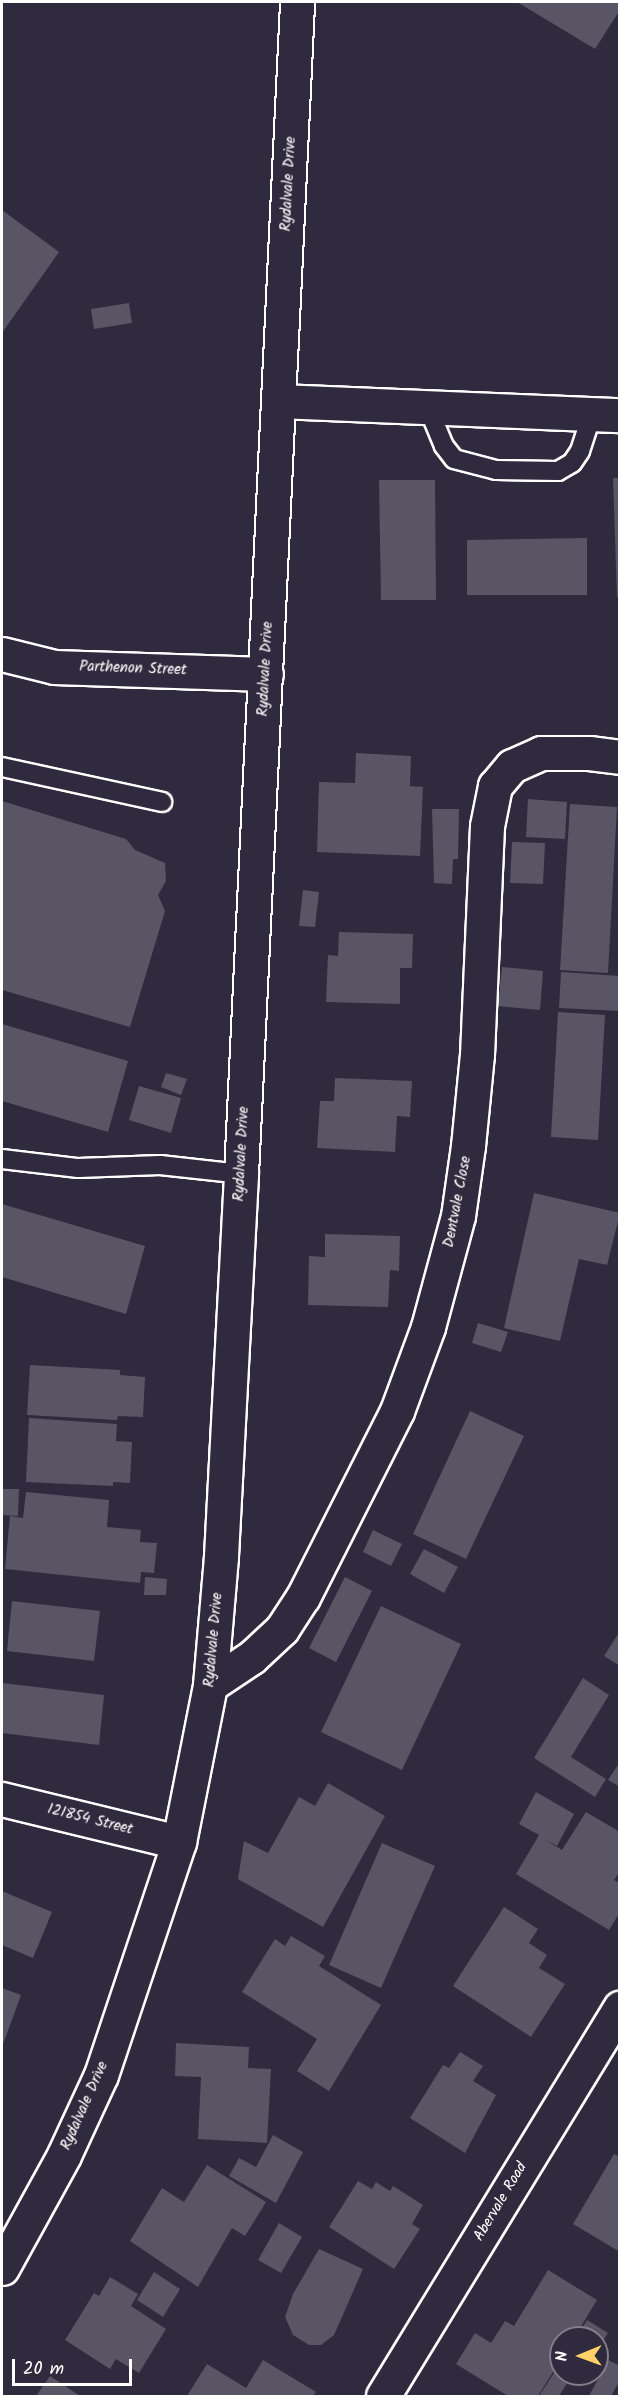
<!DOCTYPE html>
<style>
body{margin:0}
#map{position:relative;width:621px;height:2398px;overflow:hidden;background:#2f2a3d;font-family:Kalam,sans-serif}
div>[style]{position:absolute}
.building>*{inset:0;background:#595564}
.roads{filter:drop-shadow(2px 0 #fff) drop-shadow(-2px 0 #fff) drop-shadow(0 2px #fff) drop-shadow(0 -2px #fff)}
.service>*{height:18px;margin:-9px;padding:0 9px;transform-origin:9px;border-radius:9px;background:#2f2a3d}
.minor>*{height:33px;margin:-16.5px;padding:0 16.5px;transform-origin:16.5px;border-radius:16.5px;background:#2f2a3d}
span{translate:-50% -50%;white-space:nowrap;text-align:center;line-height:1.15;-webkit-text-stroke:5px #2f2a3d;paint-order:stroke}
.street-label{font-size:15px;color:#fff}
.frame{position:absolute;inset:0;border:3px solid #fff;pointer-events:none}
.north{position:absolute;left:549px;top:2326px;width:60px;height:60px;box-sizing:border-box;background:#2f2a3d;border:2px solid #827f8b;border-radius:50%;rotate:269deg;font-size:16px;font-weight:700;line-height:24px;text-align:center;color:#fff}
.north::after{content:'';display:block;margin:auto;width:21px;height:27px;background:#ffd166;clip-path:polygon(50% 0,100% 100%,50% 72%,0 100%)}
.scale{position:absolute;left:12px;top:2359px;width:120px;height:27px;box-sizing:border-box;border:3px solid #fff;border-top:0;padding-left:8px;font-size:18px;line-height:21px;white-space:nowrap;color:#fff;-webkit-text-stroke:4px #2f2a3d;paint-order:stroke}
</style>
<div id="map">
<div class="building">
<i style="clip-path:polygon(517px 2px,620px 2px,620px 10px,595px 49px)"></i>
<i style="clip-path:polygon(2px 210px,59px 252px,2px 333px)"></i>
<i style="clip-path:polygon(129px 303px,132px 323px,94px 329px,91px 309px)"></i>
<i style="clip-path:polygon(613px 478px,620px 478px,620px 597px,617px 597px)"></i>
<i style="clip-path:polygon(379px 480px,435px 480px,436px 600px,381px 600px)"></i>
<i style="clip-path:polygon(587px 538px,587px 595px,467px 595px,467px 540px)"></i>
<i style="clip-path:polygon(356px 753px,411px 756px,410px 786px,423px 787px,420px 856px,317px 852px,319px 782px,355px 783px)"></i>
<i style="clip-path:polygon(528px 799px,567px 802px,565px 839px,526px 837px)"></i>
<i style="clip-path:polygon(2px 801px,126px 839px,135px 850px,165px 863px,166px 881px,158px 895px,165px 911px,130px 1027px,2px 990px)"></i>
<i style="clip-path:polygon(570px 804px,617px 807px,608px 973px,560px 970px)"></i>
<i style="clip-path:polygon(432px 809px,459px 809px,458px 859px,453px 859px,452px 884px,434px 883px)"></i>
<i style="clip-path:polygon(512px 842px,545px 843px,543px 884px,510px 883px)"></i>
<i style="clip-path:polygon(303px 890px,319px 892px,315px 927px,299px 926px)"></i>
<i style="clip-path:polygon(339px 932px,413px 934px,412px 968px,400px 968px,400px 1004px,326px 1002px,328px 955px,338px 956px)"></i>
<i style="clip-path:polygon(502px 967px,543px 971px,540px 1010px,498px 1006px)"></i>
<i style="clip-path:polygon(561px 972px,620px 976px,620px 1011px,559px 1008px)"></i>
<i style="clip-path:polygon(558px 1012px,605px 1015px,598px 1140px,551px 1137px)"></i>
<i style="clip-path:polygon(2px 1024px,128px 1061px,108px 1132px,2px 1101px)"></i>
<i style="clip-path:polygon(166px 1073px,187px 1079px,181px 1095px,161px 1087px)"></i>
<i style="clip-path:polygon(335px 1078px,412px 1081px,410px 1117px,397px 1116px,395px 1152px,317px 1148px,320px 1101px,334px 1101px)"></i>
<i style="clip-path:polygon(139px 1086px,181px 1098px,171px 1133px,129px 1120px)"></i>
<i style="clip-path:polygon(534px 1193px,620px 1213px,607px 1265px,579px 1259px,560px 1341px,504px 1328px)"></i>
<i style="clip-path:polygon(2px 1204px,145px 1246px,126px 1314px,2px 1277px)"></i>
<i style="clip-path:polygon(325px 1234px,400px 1236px,399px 1271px,390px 1270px,388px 1307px,308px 1305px,309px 1256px,325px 1257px)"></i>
<i style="clip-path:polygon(478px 1323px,508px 1332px,501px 1352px,472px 1343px)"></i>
<i style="clip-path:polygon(30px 1365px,120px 1370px,120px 1375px,145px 1377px,143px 1417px,118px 1416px,117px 1420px,27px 1415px)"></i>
<i style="clip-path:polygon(470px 1411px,524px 1436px,466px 1559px,413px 1534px)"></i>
<i style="clip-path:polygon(29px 1418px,117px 1424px,116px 1441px,132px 1442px,130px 1483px,113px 1482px,113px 1486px,26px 1482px)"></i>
<i style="clip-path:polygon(2px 1489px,19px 1489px,18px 1516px,2px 1515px)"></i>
<i style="clip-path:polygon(26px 1492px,109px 1500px,107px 1527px,141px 1530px,140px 1542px,157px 1543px,154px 1573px,141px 1572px,140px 1583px,5px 1569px,10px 1516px,23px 1518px)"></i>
<i style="clip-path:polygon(373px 1530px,402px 1544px,391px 1566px,363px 1552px)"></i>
<i style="clip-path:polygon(424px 1549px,458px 1567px,444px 1593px,410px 1574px)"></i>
<i style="clip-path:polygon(145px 1577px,167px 1579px,166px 1595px,144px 1595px)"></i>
<i style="clip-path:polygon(345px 1577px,372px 1591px,336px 1662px,309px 1648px)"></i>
<i style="clip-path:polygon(12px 1601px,100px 1611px,94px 1661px,7px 1651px)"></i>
<i style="clip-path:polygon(381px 1606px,461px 1644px,402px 1770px,321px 1732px)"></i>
<i style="clip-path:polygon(620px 1631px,620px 1666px,604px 1656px)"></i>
<i style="clip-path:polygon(583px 1678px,609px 1695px,571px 1757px,606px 1779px,595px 1797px,534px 1758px)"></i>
<i style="clip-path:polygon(2px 1683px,104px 1695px,99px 1745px,2px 1733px)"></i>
<i style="clip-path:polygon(620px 1762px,620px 1787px,608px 1780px)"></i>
<i style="clip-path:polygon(328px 1783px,385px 1816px,323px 1927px,238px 1879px,244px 1841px,268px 1853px,299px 1797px,315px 1806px)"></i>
<i style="clip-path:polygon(536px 1792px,574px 1814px,557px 1846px,544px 1839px,562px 1850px,586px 1812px,620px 1832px,620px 1871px,614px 1880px,620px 1883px,620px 1912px,609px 1930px,516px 1874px,539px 1835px,519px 1824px)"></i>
<i style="clip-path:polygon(382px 1843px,435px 1866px,381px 1988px,329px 1965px)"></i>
<i style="clip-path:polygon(2px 1891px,52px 1912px,33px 1958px,2px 1945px)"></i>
<i style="clip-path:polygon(504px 1907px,538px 1929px,529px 1943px,547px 1955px,539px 1968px,565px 1984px,531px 2037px,453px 1986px)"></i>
<i style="clip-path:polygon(291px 1936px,325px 1956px,319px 1966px,381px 2005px,329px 2091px,297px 2071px,317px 2039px,242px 1992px,275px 1939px,285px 1946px)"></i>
<i style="clip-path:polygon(2px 1988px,21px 1995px,2px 2047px)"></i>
<i style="clip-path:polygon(176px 2043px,249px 2047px,248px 2068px,271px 2069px,267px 2143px,198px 2139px,201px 2077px,175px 2076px)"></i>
<i style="clip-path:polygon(460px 2052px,483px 2066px,473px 2081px,496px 2095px,465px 2153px,410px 2118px,443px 2065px,449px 2068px)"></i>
<i style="clip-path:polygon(273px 2135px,303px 2152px,276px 2203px,229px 2176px,239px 2158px,256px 2167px)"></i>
<i style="clip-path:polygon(614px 2154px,620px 2157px,620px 2252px,573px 2224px)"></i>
<i style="clip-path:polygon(207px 2165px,266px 2202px,245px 2236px,232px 2228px,198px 2287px,130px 2241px,162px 2188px,184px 2202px)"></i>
<i style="clip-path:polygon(358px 2181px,372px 2189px,376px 2182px,390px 2191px,393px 2186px,423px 2205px,412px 2224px,420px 2229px,394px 2269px,329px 2227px)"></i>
<i style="clip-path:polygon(279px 2223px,302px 2237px,281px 2273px,258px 2260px)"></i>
<i style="clip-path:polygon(319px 2249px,363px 2269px,334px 2335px,321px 2345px,309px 2345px,293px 2335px,285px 2317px,293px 2294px)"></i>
<i style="clip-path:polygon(548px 2270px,597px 2300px,574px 2338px,561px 2338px,561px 2359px,538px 2396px,508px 2396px,456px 2364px,475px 2333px,491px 2343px,505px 2321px,514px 2326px)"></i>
<i style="clip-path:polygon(154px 2272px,180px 2289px,163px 2317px,137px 2300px)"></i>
<i style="clip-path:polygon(110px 2277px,138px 2294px,131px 2306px,166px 2329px,139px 2373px,116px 2359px,110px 2369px,65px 2340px,94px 2293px,99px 2296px)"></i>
<i style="clip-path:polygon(587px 2320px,608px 2333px,597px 2350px,597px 2338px,576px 2338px)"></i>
<i style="clip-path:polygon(263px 2360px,316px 2392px,313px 2396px,187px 2396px,207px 2364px,246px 2388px)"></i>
<i style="clip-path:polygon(608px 2360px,620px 2366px,620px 2380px,611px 2396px,589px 2396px)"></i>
<i style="clip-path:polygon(561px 2362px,561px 2374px,573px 2374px,559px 2396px,539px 2396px)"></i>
<i style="clip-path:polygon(50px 2376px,80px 2396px,36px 2396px)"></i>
</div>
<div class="roads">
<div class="service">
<i style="left:427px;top:405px;width:44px;rotate:67.5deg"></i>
<i style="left:444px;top:446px;width:16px;rotate:52deg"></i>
<i style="left:454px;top:459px;width:43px;rotate:14.7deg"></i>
<i style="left:496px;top:470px;width:62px;rotate:0.9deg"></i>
<i style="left:558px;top:471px;width:16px;rotate:-30deg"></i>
<i style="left:572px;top:463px;width:14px;rotate:-56deg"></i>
<i style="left:580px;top:451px;width:40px;rotate:-72deg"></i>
<i style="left:2px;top:767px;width:164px;rotate:12.3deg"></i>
<i style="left:2px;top:1159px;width:77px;rotate:6.8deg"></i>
<i style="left:78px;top:1168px;width:82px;rotate:-2.1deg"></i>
<i style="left:160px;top:1165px;width:81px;rotate:6.3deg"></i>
</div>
<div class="minor">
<i style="left:279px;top:401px;width:341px;rotate:2.4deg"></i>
<i style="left:2px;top:654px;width:54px;rotate:14deg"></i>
<i style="left:54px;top:667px;width:212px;rotate:1.9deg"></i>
<i style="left:210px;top:1685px;width:50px;rotate:-33.7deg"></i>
<i style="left:252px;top:1657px;width:41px;rotate:-43deg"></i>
<i style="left:282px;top:1629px;width:38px;rotate:-57deg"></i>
<i style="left:303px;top:1597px;width:208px;rotate:-63.2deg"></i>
<i style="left:397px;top:1411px;width:90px;rotate:-69.7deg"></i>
<i style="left:428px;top:1327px;width:115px;rotate:-74.9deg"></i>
<i style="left:458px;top:1216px;width:71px;rotate:-81.9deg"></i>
<i style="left:468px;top:1146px;width:91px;rotate:-84.4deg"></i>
<i style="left:477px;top:1055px;width:229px;rotate:-87.5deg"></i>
<i style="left:487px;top:826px;width:41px;rotate:-78.7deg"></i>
<i style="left:495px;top:786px;width:26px;rotate:-50deg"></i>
<i style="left:512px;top:766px;width:32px;rotate:-24deg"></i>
<i style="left:541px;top:753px;width:48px"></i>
<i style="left:589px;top:753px;width:31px;rotate:7deg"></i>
<i style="left:2px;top:1799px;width:182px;rotate:13.7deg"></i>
<i style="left:2px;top:2268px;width:129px;rotate:-61.2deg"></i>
<i style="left:64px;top:2155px;width:88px;rotate:-65.2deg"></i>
<i style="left:101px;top:2075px;width:246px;rotate:-71.5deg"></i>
<i style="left:179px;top:1842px;width:160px;rotate:-78.8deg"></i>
<i style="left:210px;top:1685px;width:129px;rotate:-85.1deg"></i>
<i style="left:221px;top:1556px;width:383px;rotate:-87deg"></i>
<i style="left:241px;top:1174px;width:1173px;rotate:-87.26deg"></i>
<i style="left:383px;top:2396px;width:455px;rotate:-58.6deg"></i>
</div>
</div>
<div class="street-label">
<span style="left:289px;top:184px;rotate:-87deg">Rydalvale Drive</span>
<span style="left:133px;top:669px;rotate:2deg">Parthenon Street</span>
<span style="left:266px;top:669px;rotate:-87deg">Rydalvale Drive</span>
<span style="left:242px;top:1154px;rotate:-87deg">Rydalvale Drive</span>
<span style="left:458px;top:1202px;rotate:-79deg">Dentvale Close</span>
<span style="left:214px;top:1640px;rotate:-85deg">Rydalvale Drive</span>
<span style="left:90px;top:1820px;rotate:14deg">121854 Street</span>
<span style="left:85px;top:2106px;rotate:-66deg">Rydalvale Drive</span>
<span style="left:501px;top:2202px;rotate:-59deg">Abervale Road</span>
</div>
<div class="frame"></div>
<div class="north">N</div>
<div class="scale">20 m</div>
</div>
